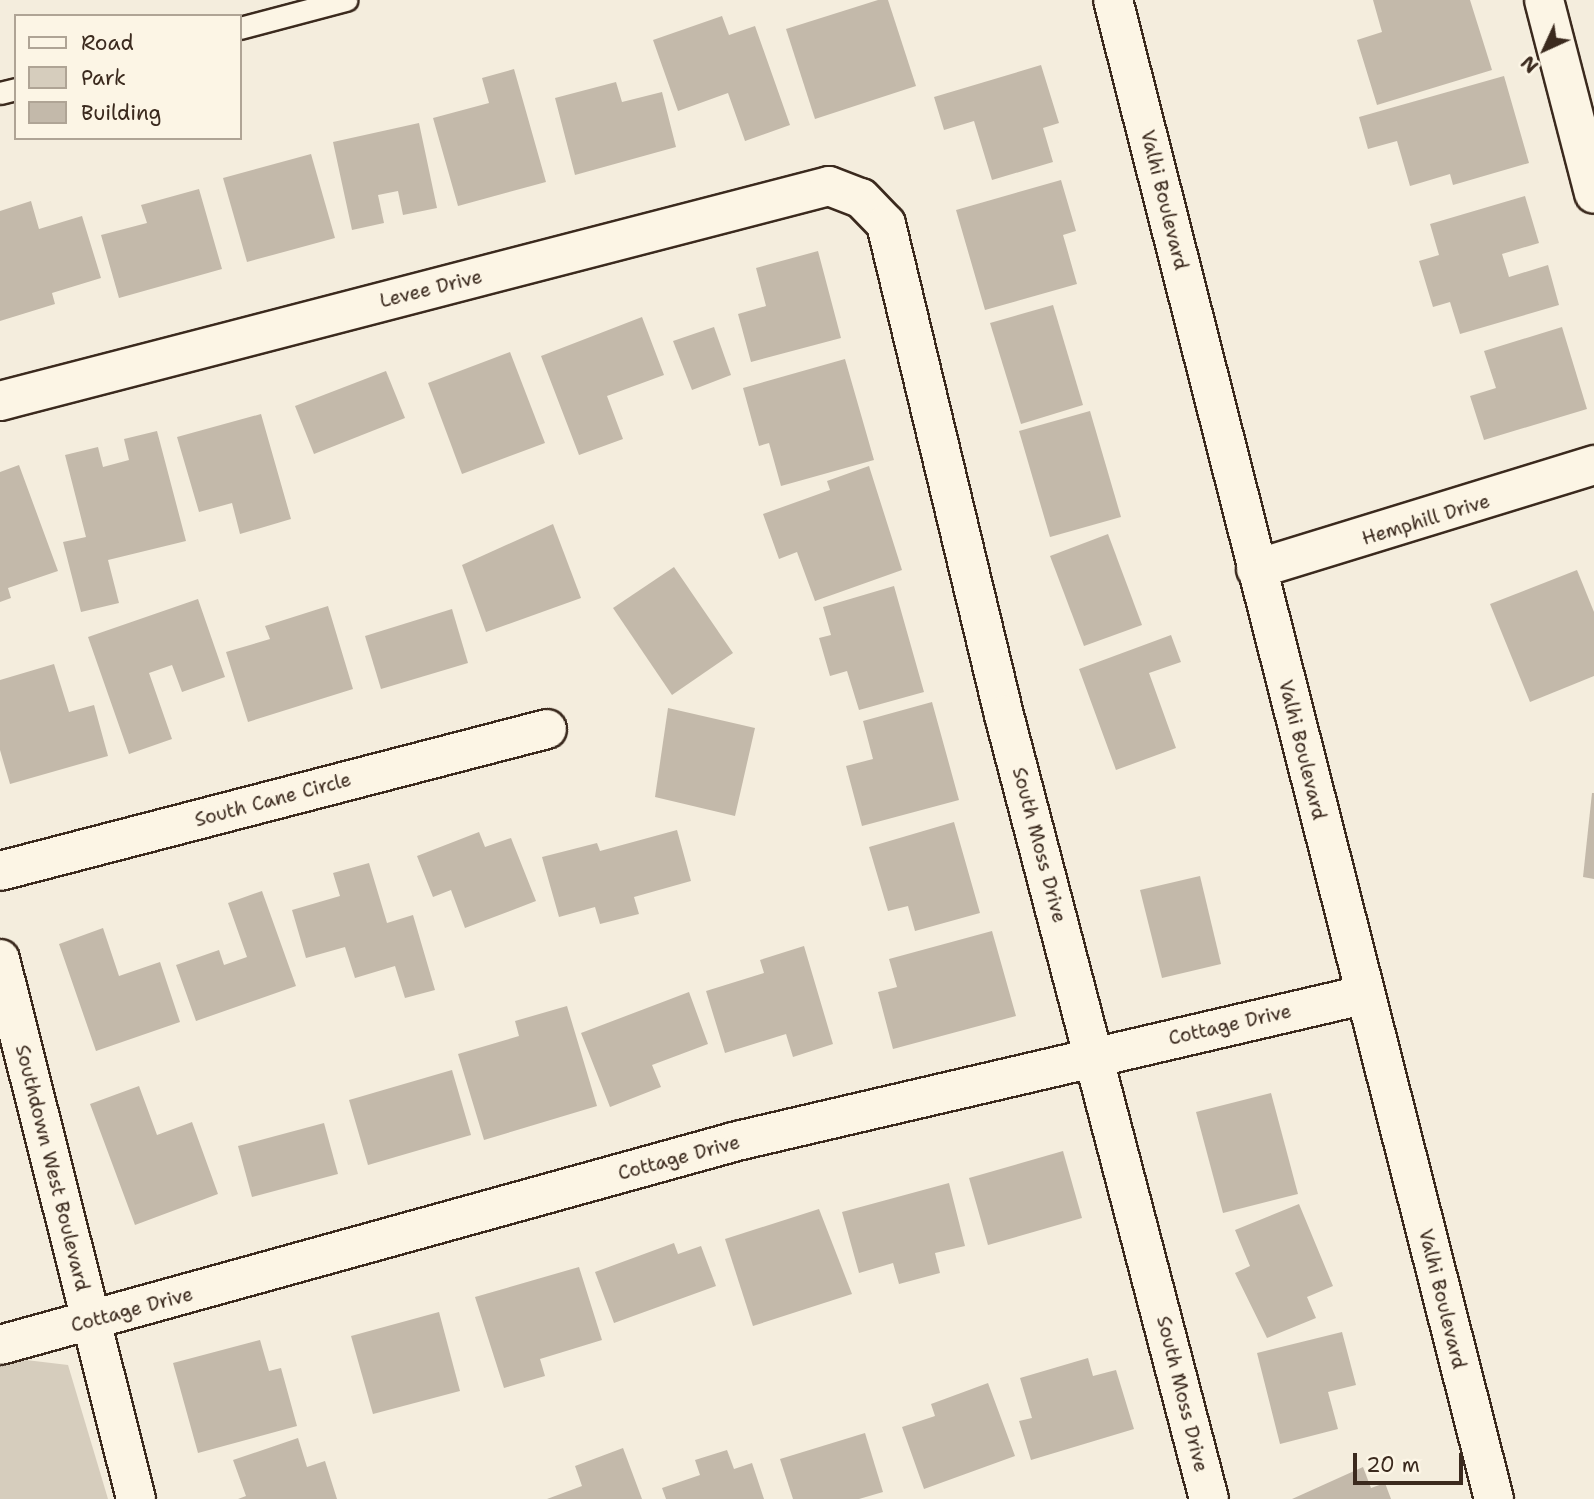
<!DOCTYPE html>
<style>
body{margin:0}
#map{position:relative;width:1594px;height:1499px;overflow:hidden;background:#f4eddd;font-family:"Shantell Sans",sans-serif}
div>[style]{position:absolute}
.green>*{inset:0;background:#d6cdbd}
.building>*{inset:0;background:#c3b9aa}
.roads{filter:drop-shadow(2px 0 #3b2a1e) drop-shadow(-2px 0 #3b2a1e) drop-shadow(0 2px #3b2a1e) drop-shadow(0 -2px #3b2a1e)}
.service>*{height:21px;margin:-10.5px;padding:0 10.5px;transform-origin:10.5px;border-radius:10.5px;background:#fcf5e5}
.minor>*{height:38px;margin:-19px;padding:0 19px;transform-origin:19px;border-radius:19px;background:#fcf5e5}
.tertiary>*{height:38px;margin:-19px;padding:0 19px;transform-origin:19px;border-radius:19px;background:#fcf5e5}
span{translate:-50% -50%;white-space:nowrap;text-align:center;line-height:1.15;-webkit-text-stroke:6px #fcf5e5;paint-order:stroke}
.street-label{font-size:19px;color:#3b2a1e}
.legend{position:absolute;left:14px;top:14px;width:228px;height:126px;box-sizing:border-box;background:#fcf5e5;border:2px solid #afa495;margin:0;padding:9px 12px;list-style:none;font-size:21px;color:#3b2a1e}
.legend li{display:flex;align-items:center;gap:14px;height:35px}
.legend b{width:35px;border:2px solid #afa495}
.north{position:absolute;left:1510px;top:14px;width:70px;height:70px;-webkit-text-stroke:5px #fcf5e5;paint-order:stroke;rotate:225deg;font-size:19px;font-weight:700;line-height:28px;text-align:center;color:#3b2a1e}
.north::after{content:'';display:block;margin:auto;width:24px;height:32px;background:#3b2a1e;clip-path:polygon(50% 0,100% 100%,50% 72%,0 100%)}
.scale{position:absolute;left:1353px;top:1453px;width:110px;height:32px;box-sizing:border-box;border:4px solid #3b2a1e;border-top:0;padding-left:9px;font-size:21px;line-height:24px;white-space:nowrap;color:#3b2a1e;-webkit-text-stroke:5px #fcf5e5;paint-order:stroke}
</style>
<div id="map">
<div class="green">
<i style="clip-path:polygon(26px 1360px,68px 1365px,108px 1499px,0 1499px,0 1366px)"></i>
</div>
<div class="building">
<i style="clip-path:polygon(878px 0,888px 0,916px 86px,815px 119px,786px 29px)"></i>
<i style="clip-path:polygon(1373px 0,1470px 0,1492px 70px,1377px 105px,1357px 40px,1382px 32px)"></i>
<i style="clip-path:polygon(722px 16px,729px 35px,755px 26px,790px 125px,745px 141px,728px 93px,678px 111px,653px 40px)"></i>
<i style="clip-path:polygon(1041px 65px,1059px 123px,1043px 128px,1053px 162px,992px 180px,974px 121px,944px 130px,934px 97px)"></i>
<i style="clip-path:polygon(514px 69px,546px 182px,458px 206px,433px 118px,489px 103px,482px 78px)"></i>
<i style="clip-path:polygon(1504px 76px,1529px 163px,1453px 185px,1450px 174px,1410px 186px,1397px 141px,1368px 149px,1359px 117px)"></i>
<i style="clip-path:polygon(616px 82px,622px 102px,662px 92px,676px 147px,575px 175px,555px 98px)"></i>
<i style="clip-path:polygon(419px 123px,437px 208px,403px 215px,398px 191px,378px 195px,384px 223px,352px 230px,333px 142px)"></i>
<i style="clip-path:polygon(311px 154px,335px 238px,247px 262px,223px 178px)"></i>
<i style="clip-path:polygon(1061px 180px,1076px 231px,1063px 235px,1077px 284px,985px 310px,956px 210px)"></i>
<i style="clip-path:polygon(199px 189px,222px 269px,119px 298px,101px 235px,147px 223px,141px 205px)"></i>
<i style="clip-path:polygon(1525px 196px,1539px 243px,1502px 254px,1509px 277px,1548px 265px,1559px 305px,1460px 334px,1450px 302px,1433px 307px,1419px 261px,1439px 255px,1430px 224px)"></i>
<i style="clip-path:polygon(31px 201px,39px 229px,82px 216px,101px 278px,52px 293px,55px 304px,0 321px,0 211px)"></i>
<i style="clip-path:polygon(818px 251px,841px 338px,751px 362px,738px 314px,766px 306px,756px 268px)"></i>
<i style="clip-path:polygon(1053px 305px,1083px 405px,1021px 424px,990px 323px)"></i>
<i style="clip-path:polygon(642px 317px,664px 375px,607px 396px,623px 439px,579px 455px,541px 356px)"></i>
<i style="clip-path:polygon(714px 327px,731px 375px,692px 390px,673px 341px)"></i>
<i style="clip-path:polygon(1562px 327px,1587px 409px,1484px 440px,1470px 396px,1496px 388px,1484px 351px)"></i>
<i style="clip-path:polygon(510px 352px,545px 443px,462px 474px,428px 383px)"></i>
<i style="clip-path:polygon(845px 359px,874px 460px,781px 486px,769px 443px,759px 446px,743px 388px)"></i>
<i style="clip-path:polygon(386px 371px,405px 418px,314px 454px,295px 406px)"></i>
<i style="clip-path:polygon(1090px 411px,1121px 517px,1050px 537px,1019px 431px)"></i>
<i style="clip-path:polygon(261px 414px,291px 519px,240px 534px,232px 503px,199px 512px,177px 437px)"></i>
<i style="clip-path:polygon(157px 431px,186px 541px,108px 560px,119px 603px,81px 612px,63px 542px,86px 537px,65px 455px,98px 447px,103px 467px,129px 460px,124px 439px)"></i>
<i style="clip-path:polygon(19px 465px,58px 571px,8px 588px,11px 598px,0 602px,0 472px)"></i>
<i style="clip-path:polygon(869px 466px,902px 570px,815px 601px,797px 552px,779px 559px,763px 514px,830px 490px,827px 481px)"></i>
<i style="clip-path:polygon(553px 524px,581px 598px,486px 632px,462px 565px)"></i>
<i style="clip-path:polygon(1108px 534px,1142px 625px,1084px 646px,1050px 556px)"></i>
<i style="clip-path:polygon(674px 567px,733px 653px,672px 695px,613px 608px)"></i>
<i style="clip-path:polygon(1577px 570px,1594px 612px,1594px 676px,1530px 702px,1490px 604px)"></i>
<i style="clip-path:polygon(894px 586px,924px 692px,859px 710px,847px 671px,830px 676px,819px 638px,831px 635px,823px 607px)"></i>
<i style="clip-path:polygon(198px 599px,225px 677px,182px 692px,172px 665px,149px 673px,172px 739px,129px 754px,88px 637px)"></i>
<i style="clip-path:polygon(328px 606px,353px 689px,248px 722px,226px 652px,270px 639px,265px 626px)"></i>
<i style="clip-path:polygon(452px 609px,468px 663px,381px 689px,365px 636px)"></i>
<i style="clip-path:polygon(1171px 635px,1181px 662px,1149px 673px,1176px 748px,1116px 770px,1079px 669px)"></i>
<i style="clip-path:polygon(54px 664px,69px 712px,94px 705px,108px 756px,10px 784px,0 750px,0 680px)"></i>
<i style="clip-path:polygon(932px 702px,959px 800px,862px 826px,846px 766px,873px 759px,863px 721px)"></i>
<i style="clip-path:polygon(668px 708px,755px 728px,735px 816px,655px 797px)"></i>
<i style="clip-path:polygon(1592px 793px,1594px 793px,1594px 879px,1583px 877px)"></i>
<i style="clip-path:polygon(954px 822px,980px 913px,915px 931px,908px 906px,888px 911px,869px 847px)"></i>
<i style="clip-path:polygon(677px 830px,691px 881px,634px 897px,639px 914px,600px 924px,595px 907px,559px 917px,542px 857px,597px 843px,600px 851px)"></i>
<i style="clip-path:polygon(479px 832px,485px 847px,511px 838px,536px 901px,465px 928px,451px 890px,433px 897px,417px 856px)"></i>
<i style="clip-path:polygon(369px 863px,387px 923px,413px 915px,435px 990px,405px 998px,395px 966px,355px 978px,345px 947px,306px 958px,292px 910px,340px 896px,333px 873px)"></i>
<i style="clip-path:polygon(1200px 876px,1221px 964px,1162px 978px,1140px 890px)"></i>
<i style="clip-path:polygon(262px 891px,296px 986px,196px 1021px,176px 965px,219px 950px,224px 965px,247px 957px,228px 903px)"></i>
<i style="clip-path:polygon(103px 928px,119px 976px,160px 962px,180px 1022px,96px 1051px,59px 944px)"></i>
<i style="clip-path:polygon(992px 931px,1016px 1016px,893px 1049px,878px 992px,897px 987px,889px 959px)"></i>
<i style="clip-path:polygon(804px 946px,833px 1044px,793px 1057px,786px 1034px,725px 1053px,706px 991px,764px 973px,760px 960px)"></i>
<i style="clip-path:polygon(689px 992px,708px 1044px,652px 1065px,661px 1087px,610px 1107px,581px 1033px)"></i>
<i style="clip-path:polygon(567px 1006px,597px 1106px,484px 1140px,458px 1054px,519px 1036px,515px 1021px)"></i>
<i style="clip-path:polygon(452px 1070px,471px 1135px,368px 1165px,349px 1100px)"></i>
<i style="clip-path:polygon(139px 1086px,157px 1135px,192px 1122px,218px 1194px,135px 1225px,90px 1104px)"></i>
<i style="clip-path:polygon(1271px 1093px,1298px 1194px,1223px 1213px,1196px 1112px)"></i>
<i style="clip-path:polygon(324px 1123px,338px 1174px,252px 1197px,238px 1146px)"></i>
<i style="clip-path:polygon(1063px 1151px,1082px 1218px,988px 1245px,969px 1178px)"></i>
<i style="clip-path:polygon(949px 1183px,965px 1246px,935px 1253px,940px 1273px,899px 1284px,893px 1263px,859px 1273px,842px 1212px)"></i>
<i style="clip-path:polygon(1299px 1204px,1333px 1286px,1307px 1297px,1316px 1318px,1267px 1338px,1235px 1273px,1250px 1266px,1235px 1230px)"></i>
<i style="clip-path:polygon(819px 1209px,852px 1294px,753px 1326px,725px 1239px)"></i>
<i style="clip-path:polygon(674px 1243px,678px 1254px,701px 1246px,716px 1286px,614px 1323px,595px 1272px)"></i>
<i style="clip-path:polygon(579px 1267px,602px 1340px,540px 1359px,545px 1376px,504px 1388px,475px 1297px)"></i>
<i style="clip-path:polygon(439px 1312px,460px 1391px,373px 1414px,351px 1336px)"></i>
<i style="clip-path:polygon(1342px 1332px,1356px 1385px,1328px 1392px,1338px 1429px,1280px 1444px,1257px 1353px)"></i>
<i style="clip-path:polygon(260px 1340px,269px 1371px,281px 1368px,297px 1426px,198px 1453px,173px 1363px)"></i>
<i style="clip-path:polygon(1088px 1358px,1093px 1376px,1116px 1370px,1134px 1429px,1031px 1460px,1019px 1421px,1032px 1418px,1020px 1378px)"></i>
<i style="clip-path:polygon(988px 1383px,1015px 1456px,924px 1489px,902px 1427px,935px 1416px,931px 1404px)"></i>
<i style="clip-path:polygon(865px 1433px,883px 1492px,859px 1499px,793px 1499px,780px 1459px)"></i>
<i style="clip-path:polygon(298px 1438px,307px 1467px,325px 1461px,337px 1499px,238px 1499px,246px 1496px,233px 1460px)"></i>
<i style="clip-path:polygon(623px 1448px,642px 1499px,547px 1499px,582px 1486px,575px 1466px)"></i>
<i style="clip-path:polygon(727px 1450px,734px 1469px,752px 1463px,764px 1499px,666px 1499px,662px 1488px,700px 1475px,695px 1460px)"></i>
<i style="clip-path:polygon(1363px 1467px,1371px 1488px,1385px 1483px,1391px 1499px,1292px 1499px)"></i>
</div>
<div class="roads">
<div class="service">
<i style="left:240px;top:28px;width:110px;rotate:-14.8deg"></i>
<i style="left:0;top:93px;width:16px;rotate:-14deg"></i>
</div>
<div class="minor">
<i style="left:1544px;top:0;width:200px;rotate:75.5deg"></i>
<i style="left:0;top:401px;width:856px;rotate:-14.54deg"></i>
<i style="left:829px;top:186px;width:34px;rotate:21deg"></i>
<i style="left:861px;top:198px;width:36px;rotate:46deg"></i>
<i style="left:886px;top:224px;width:505px;rotate:76.49deg"></i>
<i style="left:1004px;top:715px;width:810px;rotate:75.35deg"></i>
<i style="left:1256px;top:569px;width:354px;rotate:-17.1deg"></i>
<i style="left:0;top:871px;width:565px;rotate:-14.55deg"></i>
<i style="left:0;top:959px;width:557px;rotate:75.86deg"></i>
<i style="left:0;top:1345px;width:765px;rotate:-15.47deg"></i>
<i style="left:737px;top:1141px;width:643px;rotate:-13.13deg"></i>
</div>
<div class="tertiary">
<i style="left:1113px;top:0;width:1547px;rotate:75.74deg"></i>
</div>
</div>
<div class="street-label">
<span style="left:1164px;top:200px;rotate:76deg">Valhi Boulevard</span>
<span style="left:431px;top:289px;rotate:-14deg">Levee Drive</span>
<span style="left:1426px;top:520px;rotate:-17deg">Hemphill Drive</span>
<span style="left:1302px;top:750px;rotate:76deg">Valhi Boulevard</span>
<span style="left:273px;top:800px;rotate:-15deg">South Cane Circle</span>
<span style="left:1039px;top:845px;rotate:75deg">South Moss Drive</span>
<span style="left:1230px;top:1025px;rotate:-13deg">Cottage Drive</span>
<span style="left:679px;top:1158px;rotate:-15deg">Cottage Drive</span>
<span style="left:52px;top:1168px;rotate:76deg">Southdown West Boulevard</span>
<span style="left:1442px;top:1299px;rotate:76deg">Valhi Boulevard</span>
<span style="left:132px;top:1310px;rotate:-15deg">Cottage Drive</span>
<span style="left:1182px;top:1394px;rotate:76deg">South Moss Drive</span>
</div>
<ul class="legend">
<li><b style="height:9px;background:#fcf5e5"></b>Road</li>
<li><b style="height:19px;background:#d6cdbd"></b>Park</li>
<li><b style="height:19px;background:#c3b9aa"></b>Building</li>
</ul>
<div class="north">N</div>
<div class="scale">20 m</div>
</div>
